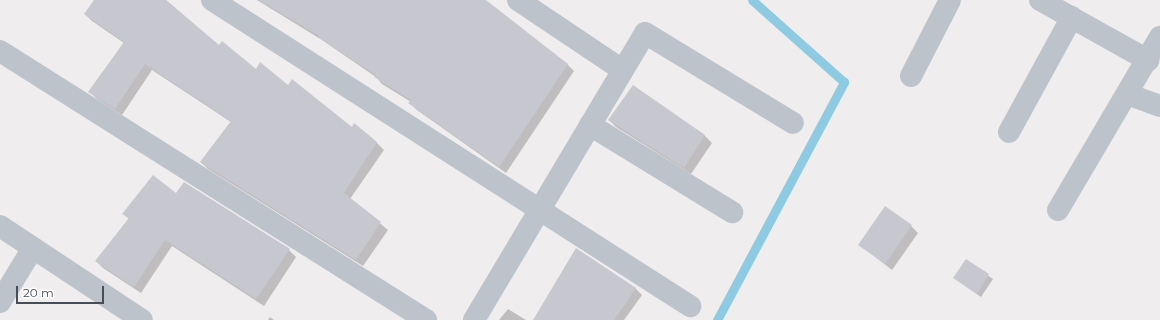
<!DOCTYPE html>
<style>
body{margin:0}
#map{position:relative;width:1160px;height:320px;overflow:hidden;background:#efeded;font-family:Montserrat,sans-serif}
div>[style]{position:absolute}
.shadow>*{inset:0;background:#0003}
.stream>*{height:9px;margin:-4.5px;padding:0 4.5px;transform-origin:4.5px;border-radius:4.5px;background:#8fcae3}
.building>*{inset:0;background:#c7c8cf}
.minor>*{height:22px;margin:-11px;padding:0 11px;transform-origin:11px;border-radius:11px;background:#bcc3cb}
span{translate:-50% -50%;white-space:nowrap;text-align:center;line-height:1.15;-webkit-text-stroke:3px #fff;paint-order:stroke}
.scale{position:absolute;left:16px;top:286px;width:88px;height:18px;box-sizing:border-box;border:2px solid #474e58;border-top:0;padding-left:5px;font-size:12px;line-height:14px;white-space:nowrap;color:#474e58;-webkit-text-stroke:3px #fff;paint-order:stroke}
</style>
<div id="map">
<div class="shadow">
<i style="clip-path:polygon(95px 0,166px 0,219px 46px,256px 70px,288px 87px,352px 128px,354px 124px,377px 143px,384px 150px,350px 199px,388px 230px,363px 266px,208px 169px,201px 162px,231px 122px,152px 70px,122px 115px,97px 99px,90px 92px,124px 43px,92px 21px,85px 14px)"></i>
<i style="clip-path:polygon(257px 0,476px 0,567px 64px,574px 71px,506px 173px,417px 110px,410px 103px,411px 102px,382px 84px,376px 77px,322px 40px)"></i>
<i style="clip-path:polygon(633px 87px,705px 136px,712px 143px,691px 174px,616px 127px,609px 120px)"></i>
<i style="clip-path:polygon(176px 194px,289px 250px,296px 257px,264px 306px,172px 246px,141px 293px,103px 268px,96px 261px,129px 219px,124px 214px)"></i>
<i style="clip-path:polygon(911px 226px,918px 233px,892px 270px,860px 245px)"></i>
<i style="clip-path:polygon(576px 249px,636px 289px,642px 295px,624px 320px,535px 320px)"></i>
<i style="clip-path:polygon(966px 260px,993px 279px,981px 297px,954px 278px)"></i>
<i style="clip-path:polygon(508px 309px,526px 320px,499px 320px)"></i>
<i style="clip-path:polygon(270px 317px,274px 320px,268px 320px)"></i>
</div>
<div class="stream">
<i style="left:717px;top:320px;width:270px;rotate:-61.9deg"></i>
<i style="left:844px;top:82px;width:123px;rotate:-138.3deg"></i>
</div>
<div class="building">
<i style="clip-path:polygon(94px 0,166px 0,219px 45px,222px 41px,256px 69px,260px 62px,288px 85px,292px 79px,352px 127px,354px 123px,377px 142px,344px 193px,381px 222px,356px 260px,200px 162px,231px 121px,145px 64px,115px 109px,88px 92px,124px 42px,84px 14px)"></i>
<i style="clip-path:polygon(259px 0,486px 0,568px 64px,499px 167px,408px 103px,411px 100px,374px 77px,376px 75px,318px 37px,319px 36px)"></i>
<i style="clip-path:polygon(633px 85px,705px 135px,684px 168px,608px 120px)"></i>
<i style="clip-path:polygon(153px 175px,176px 193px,184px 182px,290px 249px,256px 299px,165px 240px,134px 287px,95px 261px,129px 218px,122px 214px)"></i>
<i style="clip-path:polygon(885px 206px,912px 225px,885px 264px,858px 245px)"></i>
<i style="clip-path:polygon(576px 248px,636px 288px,614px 320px,533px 320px)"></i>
<i style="clip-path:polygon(966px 259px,989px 274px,977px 294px,953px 278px)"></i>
</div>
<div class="minor">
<i style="left:212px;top:0;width:568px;rotate:32.63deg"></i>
<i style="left:518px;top:0;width:125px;rotate:33.9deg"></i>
<i style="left:1040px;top:0;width:124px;rotate:29.1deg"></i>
<i style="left:0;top:51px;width:504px;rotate:32.27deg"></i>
<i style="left:911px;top:76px;width:85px;rotate:-62.8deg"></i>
<i style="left:1127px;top:94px;width:35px;rotate:20deg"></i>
<i style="left:590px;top:125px;width:167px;rotate:31.5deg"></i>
<i style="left:1009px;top:132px;width:131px;rotate:-61.3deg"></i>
<i style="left:1058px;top:210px;width:201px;rotate:-59.5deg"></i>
<i style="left:0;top:226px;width:170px;rotate:33.5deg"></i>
<i style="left:0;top:302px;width:63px;rotate:-58.6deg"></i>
<i style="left:474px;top:320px;width:334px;rotate:-59.2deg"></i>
<i style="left:645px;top:33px;width:173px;rotate:31.3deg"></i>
</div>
<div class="scale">20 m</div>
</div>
